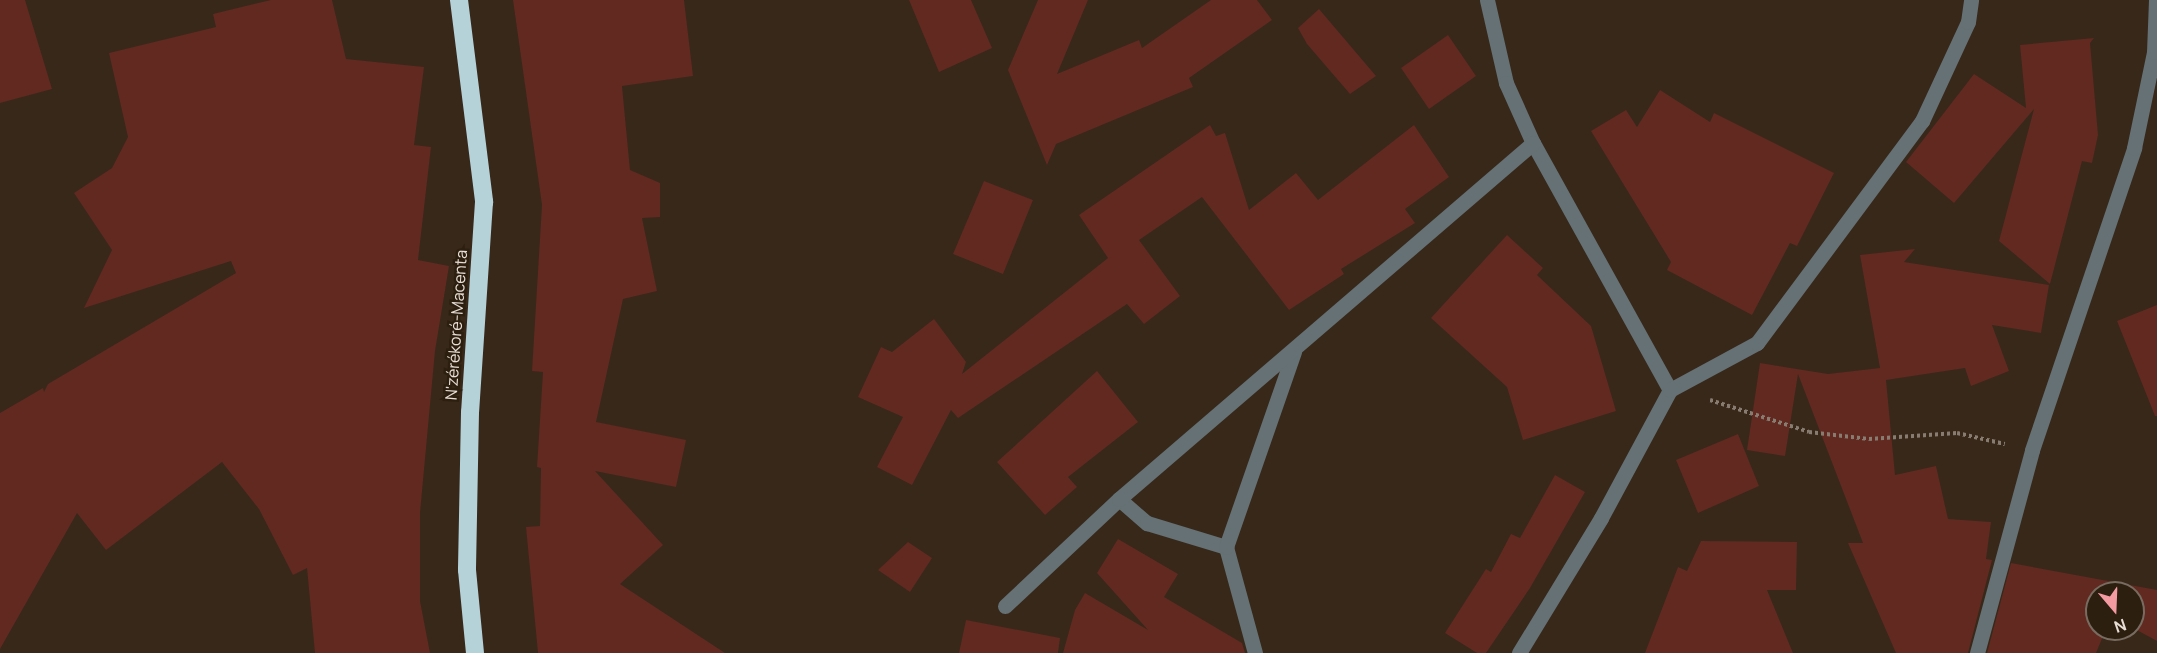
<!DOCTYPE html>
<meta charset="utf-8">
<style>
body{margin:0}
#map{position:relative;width:2157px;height:653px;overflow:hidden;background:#37281a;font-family:Manrope,sans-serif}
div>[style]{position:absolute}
.building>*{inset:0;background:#61291f}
.path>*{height:4px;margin-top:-2px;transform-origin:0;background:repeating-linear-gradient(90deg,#887b70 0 3px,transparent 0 6px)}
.minor>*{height:15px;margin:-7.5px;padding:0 7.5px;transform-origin:7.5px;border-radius:7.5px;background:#657174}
.highway>*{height:18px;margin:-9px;padding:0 9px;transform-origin:9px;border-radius:9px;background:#b5d2d9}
span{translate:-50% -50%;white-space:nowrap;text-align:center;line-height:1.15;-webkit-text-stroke:5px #2d1f10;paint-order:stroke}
.street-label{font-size:16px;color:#e8ded5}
.north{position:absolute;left:2085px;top:581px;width:60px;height:60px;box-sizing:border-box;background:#2d1f10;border:2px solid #786b5f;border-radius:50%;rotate:161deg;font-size:16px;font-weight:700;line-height:24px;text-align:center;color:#e8ded5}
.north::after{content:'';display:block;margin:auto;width:21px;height:27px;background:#f49aa1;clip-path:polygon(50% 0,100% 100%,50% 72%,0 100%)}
</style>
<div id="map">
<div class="building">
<i style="clip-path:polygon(0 0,25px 0,52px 89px,0 103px)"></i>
<i style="clip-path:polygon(271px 0,332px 0,346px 59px,424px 67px,414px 145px,431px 147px,418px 260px,449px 266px,435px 351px,420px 513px,420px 601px,430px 653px,315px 653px,307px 568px,293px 575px,259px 509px,222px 462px,106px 550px,77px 513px,0 649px,0 413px,43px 388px,44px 392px,48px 384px,236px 273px,231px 261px,84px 308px,112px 250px,74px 193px,112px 168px,128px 137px,109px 53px,216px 27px,213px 14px)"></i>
<i style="clip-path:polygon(513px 0,684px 0,693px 76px,622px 86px,630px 170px,660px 183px,660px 217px,642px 218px,657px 291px,623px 299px,596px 422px,686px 440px,676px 487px,595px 471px,663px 545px,620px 584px,725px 653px,538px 653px,526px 527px,540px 526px,541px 468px,537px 467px,543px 372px,532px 371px,542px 205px)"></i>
<i style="clip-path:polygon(909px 0,971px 0,992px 48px,939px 72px)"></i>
<i style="clip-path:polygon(1038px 0,1088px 0,1057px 74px,1139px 40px,1142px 48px,1211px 0,1257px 0,1272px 20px,1189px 78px,1193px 87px,1056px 144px,1047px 165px,1008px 70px)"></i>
<i style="clip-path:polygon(1319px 9px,1376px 76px,1350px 94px,1307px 44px,1298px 28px)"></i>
<i style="clip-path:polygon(1448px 35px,1476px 76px,1429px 109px,1401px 68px)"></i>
<i style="clip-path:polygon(2094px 38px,2090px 43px,2098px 135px,2092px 163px,2082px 161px,2050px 284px,1999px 241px,2034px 109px,1954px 203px,1906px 162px,1974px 74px,2026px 108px,2020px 45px)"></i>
<i style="clip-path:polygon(1660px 90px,1710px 122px,1714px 113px,1834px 173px,1797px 246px,1790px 243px,1752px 315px,1667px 270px,1671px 262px,1591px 131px,1626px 110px,1637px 127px)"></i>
<i style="clip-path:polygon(1210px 125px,1216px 136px,1225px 133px,1249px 210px,1296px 173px,1318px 200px,1414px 125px,1449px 177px,1405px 209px,1415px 223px,1341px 269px,1344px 274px,1289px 310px,1202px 197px,1139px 240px,1180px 296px,1144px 324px,1127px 304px,958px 418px,951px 410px,912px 485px,877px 467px,903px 417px,858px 397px,881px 347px,892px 352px,934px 319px,966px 362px,962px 374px,1108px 258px,1079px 215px)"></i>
<i style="clip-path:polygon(984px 181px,1033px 200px,1003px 274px,953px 254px)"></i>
<i style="clip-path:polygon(1507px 235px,1543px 268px,1537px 275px,1591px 326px,1616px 411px,1523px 440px,1507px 387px,1431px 318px)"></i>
<i style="clip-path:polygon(1915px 249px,1904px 262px,2049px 285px,2041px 333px,1992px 325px,2009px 371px,1971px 386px,1965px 368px,1886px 380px,1895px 475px,1936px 466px,1948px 519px,1991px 522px,1986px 559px,1992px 560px,1968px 653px,1896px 653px,1848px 543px,1863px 543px,1798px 374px,1785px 456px,1747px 450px,1760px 363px,1828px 374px,1880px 368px,1860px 255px)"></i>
<i style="clip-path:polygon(2157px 305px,2157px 416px,2155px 416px,2117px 321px)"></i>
<i style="clip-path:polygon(1097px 371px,1138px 422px,1068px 477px,1077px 487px,1045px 515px,997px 462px)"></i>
<i style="clip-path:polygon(1738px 434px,1759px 486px,1698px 513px,1676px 460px)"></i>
<i style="clip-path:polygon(1555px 475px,1585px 492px,1530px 588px,1486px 653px,1477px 653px,1445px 633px,1486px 569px,1491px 572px,1511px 534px,1520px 538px)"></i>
<i style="clip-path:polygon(1118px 539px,1178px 574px,1164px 597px,1242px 643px,1245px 653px,1063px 653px,1075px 610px,1085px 593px,1148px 630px,1097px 573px)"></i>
<i style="clip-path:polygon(1701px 541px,1797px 542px,1796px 590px,1767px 590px,1793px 653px,1645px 653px,1678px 567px,1687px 571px)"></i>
<i style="clip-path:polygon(908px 542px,932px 558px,910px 592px,878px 570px)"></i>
<i style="clip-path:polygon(2011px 563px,2157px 590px,2157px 641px,2133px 628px,2133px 593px,2097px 593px,2097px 629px,2106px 629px,2096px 653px,1987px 653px)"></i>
<i style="clip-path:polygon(966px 620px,1060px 638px,1058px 653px,959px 653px)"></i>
</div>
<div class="path">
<i style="left:1710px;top:400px;width:104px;rotate:17.9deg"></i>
<i style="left:1809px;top:432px;width:60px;rotate:6.7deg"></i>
<i style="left:1869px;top:439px;width:88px;rotate:-3.9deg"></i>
<i style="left:1957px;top:433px;width:49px;rotate:12.9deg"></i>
</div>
<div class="minor">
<i style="left:1487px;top:0;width:85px;rotate:77.1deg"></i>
<i style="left:1506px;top:83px;width:66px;rotate:65.8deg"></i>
<i style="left:1533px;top:143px;width:282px;rotate:61deg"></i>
<i style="left:1119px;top:499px;width:37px;rotate:41deg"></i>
<i style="left:1147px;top:523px;width:83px;rotate:16.9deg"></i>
<i style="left:1226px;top:547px;width:110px;rotate:74.7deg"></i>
<i style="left:1226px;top:547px;width:207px;rotate:-70.8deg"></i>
<i style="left:1005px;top:606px;width:156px;rotate:-43.2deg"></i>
<i style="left:1119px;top:499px;width:546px;rotate:-40.69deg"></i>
<i style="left:1519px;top:653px;width:158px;rotate:-58.7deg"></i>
<i style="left:1601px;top:518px;width:145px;rotate:-61.7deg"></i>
<i style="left:1670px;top:390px;width:99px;rotate:-28.4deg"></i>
<i style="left:1757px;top:343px;width:277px;rotate:-53.4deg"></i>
<i style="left:1922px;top:121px;width:109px;rotate:-65.1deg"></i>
<i style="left:1968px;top:22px;width:22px;rotate:-82deg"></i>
<i style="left:1977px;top:653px;width:210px;rotate:-74.8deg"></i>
<i style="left:2032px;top:450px;width:319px;rotate:-71.3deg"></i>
<i style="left:2134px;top:148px;width:98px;rotate:-78.2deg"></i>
<i style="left:2154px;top:52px;width:52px;rotate:-87.8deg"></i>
</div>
<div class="highway">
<i style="left:459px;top:0;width:204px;rotate:82.9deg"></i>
<i style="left:484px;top:202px;width:210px;rotate:93.8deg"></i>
<i style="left:470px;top:412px;width:158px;rotate:91.1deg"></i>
<i style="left:467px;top:570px;width:83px;rotate:84.5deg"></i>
</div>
<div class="street-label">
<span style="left:456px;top:325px;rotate:-86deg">N'zérékoré-Macenta</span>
</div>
<div class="north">N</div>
</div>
